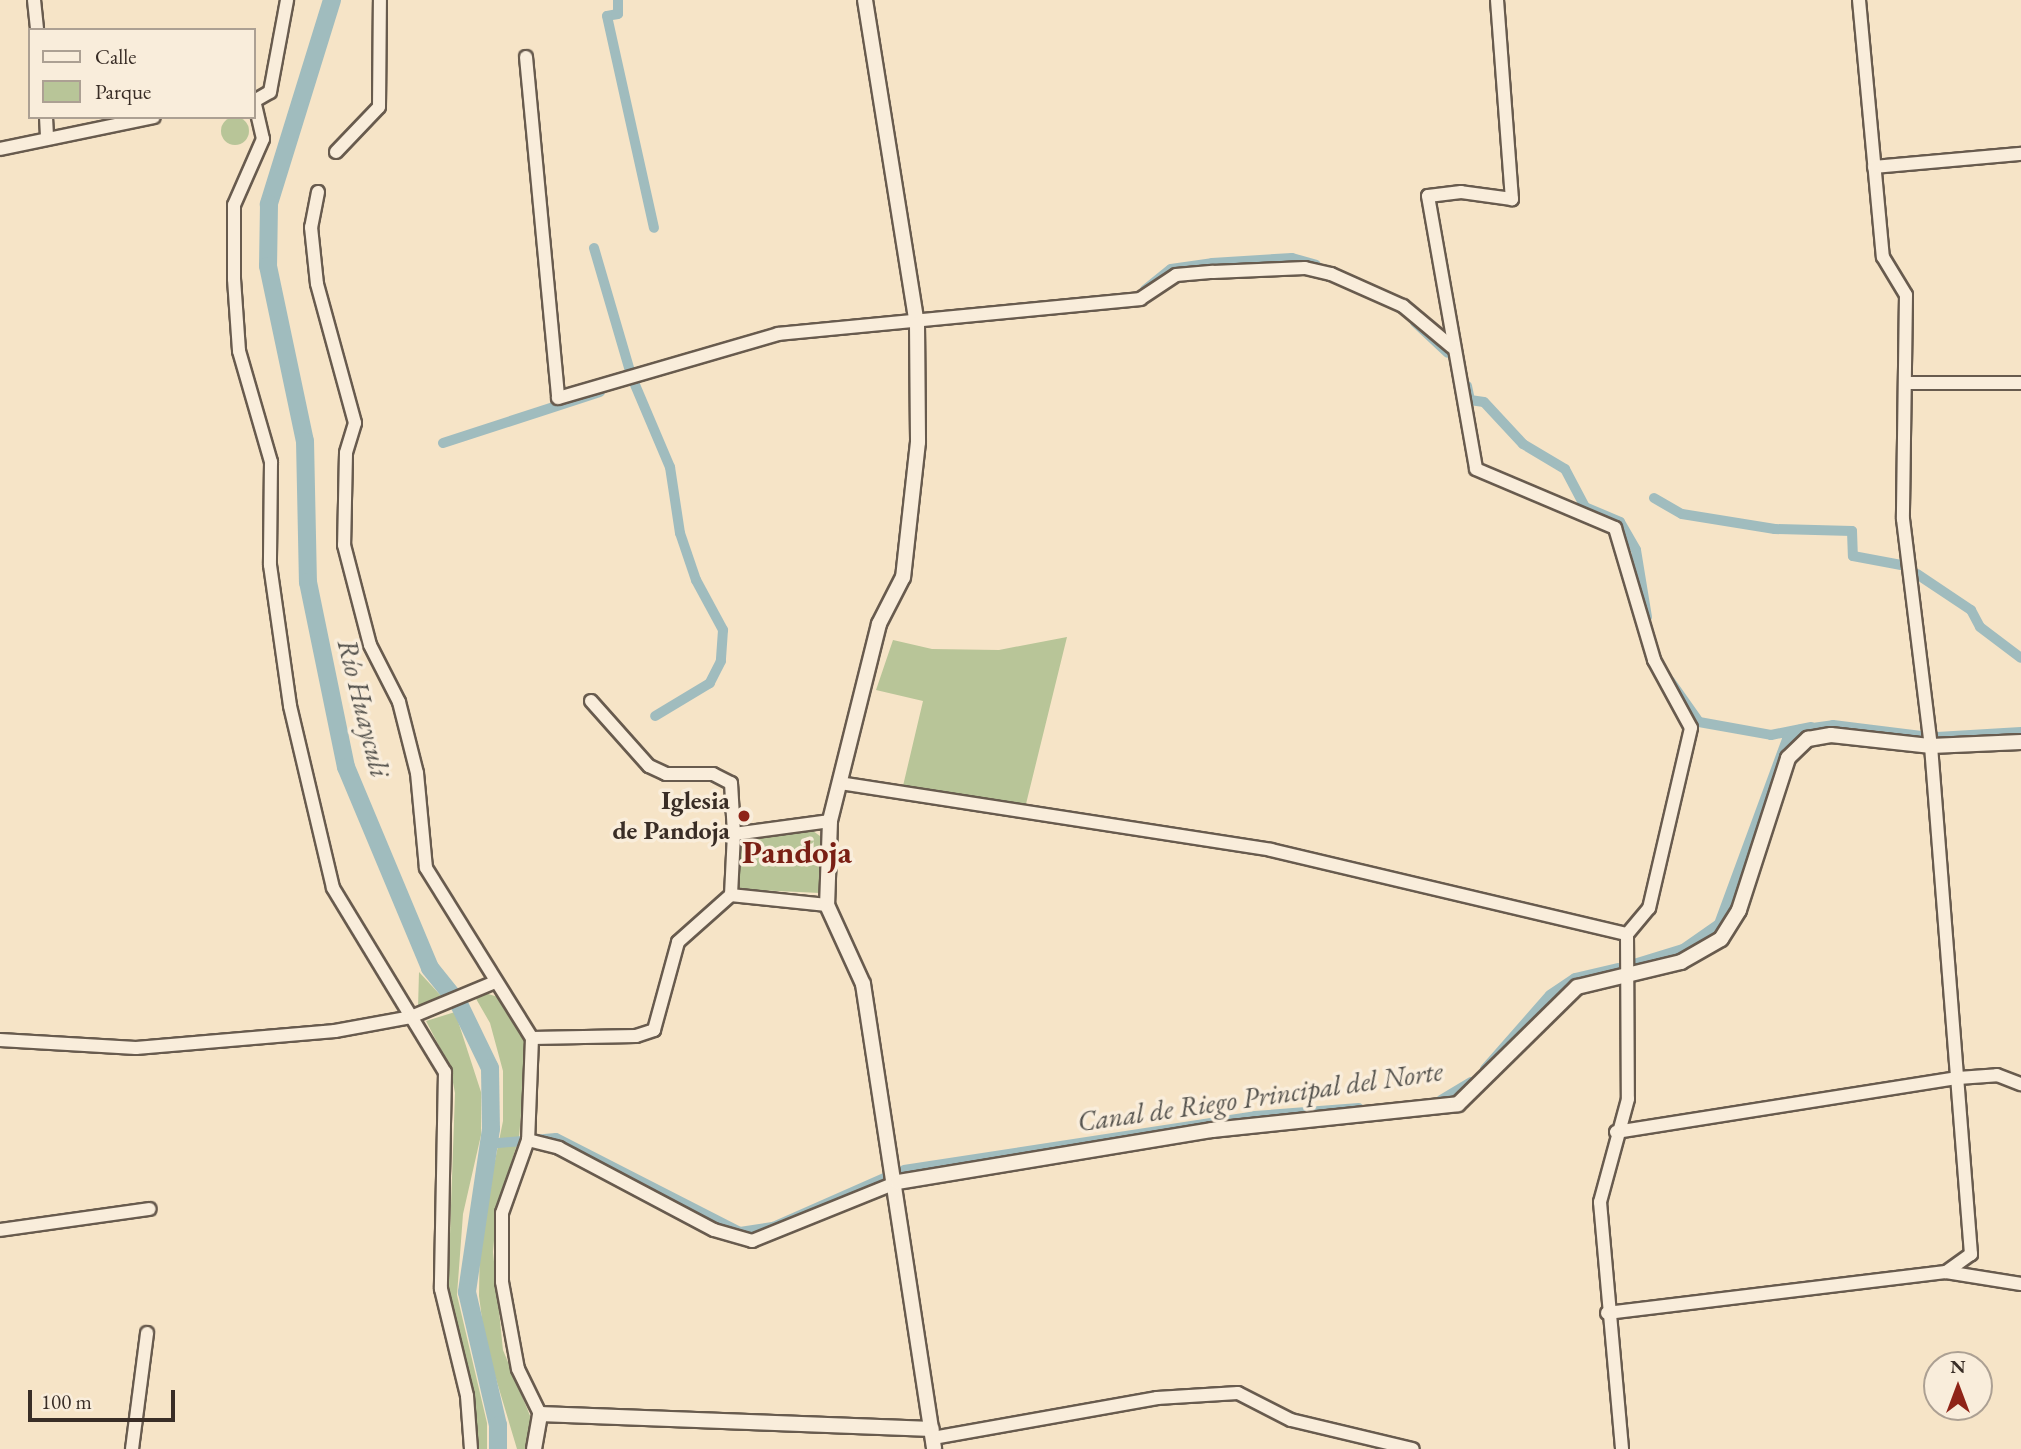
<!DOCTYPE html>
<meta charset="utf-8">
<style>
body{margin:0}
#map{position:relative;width:2021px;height:1449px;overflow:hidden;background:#f6e4c7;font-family:"EB Garamond",serif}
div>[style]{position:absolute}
.green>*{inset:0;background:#b8c598}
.round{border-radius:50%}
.canal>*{height:10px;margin:-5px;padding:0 5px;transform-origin:5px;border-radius:5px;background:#a0bcbe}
.river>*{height:18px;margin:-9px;padding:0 9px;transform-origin:9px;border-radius:9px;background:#a0bcbe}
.roads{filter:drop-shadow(2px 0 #685b4e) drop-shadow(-2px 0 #685b4e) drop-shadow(0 2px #685b4e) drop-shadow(0 -2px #685b4e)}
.minor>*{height:12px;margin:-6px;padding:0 6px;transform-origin:6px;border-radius:6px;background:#f9eddb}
.tertiary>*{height:14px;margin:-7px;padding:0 7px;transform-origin:7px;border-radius:7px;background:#f9eddb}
.dots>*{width:19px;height:19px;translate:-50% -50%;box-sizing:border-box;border:4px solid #f9eddb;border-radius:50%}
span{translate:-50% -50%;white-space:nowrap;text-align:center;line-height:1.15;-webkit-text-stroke:7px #f9eddb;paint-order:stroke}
.poi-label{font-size:26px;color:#392d26;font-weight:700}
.right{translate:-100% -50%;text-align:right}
.water-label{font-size:28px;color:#53514c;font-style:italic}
.district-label{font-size:33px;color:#7a1f14;font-weight:700}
.legend{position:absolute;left:28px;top:28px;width:228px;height:91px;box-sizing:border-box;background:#f9eddb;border:2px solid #aca093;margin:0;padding:9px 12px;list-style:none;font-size:21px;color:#392d26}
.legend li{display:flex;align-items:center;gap:14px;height:35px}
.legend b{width:35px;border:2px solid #aca093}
.north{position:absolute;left:1923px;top:1351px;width:70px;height:70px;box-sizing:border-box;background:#f9eddb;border:2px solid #aca093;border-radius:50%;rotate:0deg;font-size:19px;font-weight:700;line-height:28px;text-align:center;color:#392d26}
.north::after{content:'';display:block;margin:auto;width:24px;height:32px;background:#8f2418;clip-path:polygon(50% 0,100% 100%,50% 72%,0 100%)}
.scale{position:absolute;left:28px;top:1390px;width:147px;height:32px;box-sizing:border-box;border:4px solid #392d26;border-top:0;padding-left:9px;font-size:21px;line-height:24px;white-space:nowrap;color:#392d26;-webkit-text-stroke:5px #f9eddb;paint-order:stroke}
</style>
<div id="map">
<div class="green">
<i class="round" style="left:221px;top:117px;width:28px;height:28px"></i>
<i style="clip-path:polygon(1067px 637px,1026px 804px,903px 786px,923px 701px,876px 690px,893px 640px,932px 649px,999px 650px)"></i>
<i style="clip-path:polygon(813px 831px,820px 836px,820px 893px,737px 889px,740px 837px)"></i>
<i style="clip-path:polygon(419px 972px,443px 998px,418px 1008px)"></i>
<i style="clip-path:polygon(485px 993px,498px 997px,527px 1040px,519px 1138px,497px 1207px,493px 1252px,503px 1350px,531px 1418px,527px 1449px,517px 1449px,485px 1342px,479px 1296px,480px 1235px,503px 1121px,503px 1071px,490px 1023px,475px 997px)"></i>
<i style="clip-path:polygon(455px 1012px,481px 1092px,481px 1135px,463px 1214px,457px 1295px,487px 1423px,487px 1449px,478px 1449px,448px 1291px,455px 1093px,450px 1067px,426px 1021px)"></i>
</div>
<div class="canal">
<i style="left:618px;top:0;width:14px;rotate:90deg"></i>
<i style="left:618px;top:14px;width:11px;rotate:170deg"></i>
<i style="left:607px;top:16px;width:217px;rotate:77.5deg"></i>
<i style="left:594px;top:248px;width:128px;rotate:73.7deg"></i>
<i style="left:1145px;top:290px;width:33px;rotate:-39deg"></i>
<i style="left:1171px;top:269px;width:41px;rotate:-8.3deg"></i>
<i style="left:1212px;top:263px;width:80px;rotate:-3.6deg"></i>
<i style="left:1292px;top:258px;width:25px;rotate:16deg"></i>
<i style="left:1415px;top:322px;width:45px;rotate:43.2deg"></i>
<i style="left:633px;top:380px;width:95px;rotate:67deg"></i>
<i style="left:670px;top:467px;width:67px;rotate:81.4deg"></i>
<i style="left:680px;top:533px;width:50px;rotate:71.2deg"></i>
<i style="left:696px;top:580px;width:57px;rotate:61.6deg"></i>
<i style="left:723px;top:630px;width:31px;rotate:94deg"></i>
<i style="left:721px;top:661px;width:25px;rotate:117deg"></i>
<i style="left:710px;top:683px;width:64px;rotate:149deg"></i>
<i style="left:1467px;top:386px;width:14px;rotate:78deg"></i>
<i style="left:1470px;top:400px;width:14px;rotate:8deg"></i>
<i style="left:1484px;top:402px;width:57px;rotate:47.1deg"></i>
<i style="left:1523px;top:444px;width:49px;rotate:30.8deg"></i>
<i style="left:1565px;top:469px;width:43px;rotate:62.2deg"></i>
<i style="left:1585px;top:507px;width:38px;rotate:23deg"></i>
<i style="left:1620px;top:522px;width:32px;rotate:60deg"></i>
<i style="left:1636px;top:550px;width:68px;rotate:80.7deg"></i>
<i style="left:443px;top:443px;width:165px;rotate:-18deg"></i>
<i style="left:1654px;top:498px;width:32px;rotate:30deg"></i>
<i style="left:1682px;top:514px;width:94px;rotate:9.2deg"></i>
<i style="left:1775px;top:529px;width:77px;rotate:1.5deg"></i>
<i style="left:1852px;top:531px;width:25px;rotate:88deg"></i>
<i style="left:1853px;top:556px;width:49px;rotate:10.6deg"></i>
<i style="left:1917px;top:574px;width:65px;rotate:33.7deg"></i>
<i style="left:1971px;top:610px;width:19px;rotate:62deg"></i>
<i style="left:1980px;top:627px;width:51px;rotate:37.1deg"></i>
<i style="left:1670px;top:681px;width:50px;rotate:54.7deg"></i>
<i style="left:1699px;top:722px;width:73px;rotate:10.2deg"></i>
<i style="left:1771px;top:735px;width:41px;rotate:-11.3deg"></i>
<i style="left:1937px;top:737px;width:84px;rotate:-3.4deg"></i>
<i style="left:1634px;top:964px;width:51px;rotate:-17deg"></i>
<i style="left:1683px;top:949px;width:44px;rotate:-34.8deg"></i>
<i style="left:1719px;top:924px;width:197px;rotate:-69.8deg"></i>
<i style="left:1787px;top:739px;width:14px;rotate:-39deg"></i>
<i style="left:1798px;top:730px;width:35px;rotate:-8deg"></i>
<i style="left:1833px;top:725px;width:89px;rotate:7.1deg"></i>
<i style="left:1485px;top:1069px;width:98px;rotate:-48.7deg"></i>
<i style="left:1550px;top:995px;width:30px;rotate:-34deg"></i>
<i style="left:1575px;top:978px;width:44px;rotate:-13.1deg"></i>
<i style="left:1441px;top:1100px;width:35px;rotate:-31deg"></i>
<i style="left:488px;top:1144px;width:68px;rotate:-5deg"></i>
<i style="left:556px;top:1138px;width:207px;rotate:27.1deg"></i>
<i style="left:740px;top:1232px;width:33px;rotate:-9deg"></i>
<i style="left:773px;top:1227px;width:127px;rotate:-23.7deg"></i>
<i style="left:904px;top:1170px;width:355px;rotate:-8.7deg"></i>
<i style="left:1255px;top:1116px;width:104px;rotate:-4.4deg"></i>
</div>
<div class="river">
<i style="left:332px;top:0;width:214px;rotate:107.2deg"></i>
<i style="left:269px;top:204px;width:62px;rotate:90.9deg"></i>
<i style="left:268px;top:266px;width:179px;rotate:78.1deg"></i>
<i style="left:305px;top:441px;width:141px;rotate:88.8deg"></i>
<i style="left:308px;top:582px;width:189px;rotate:78.4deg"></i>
<i style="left:346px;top:767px;width:218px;rotate:67.3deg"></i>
<i style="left:430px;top:968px;width:46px;rotate:51.1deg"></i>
<i style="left:459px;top:1004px;width:71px;rotate:64.2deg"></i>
<i style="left:490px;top:1068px;width:61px;rotate:89.1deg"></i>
<i style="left:491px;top:1129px;width:165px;rotate:98.4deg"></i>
<i style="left:467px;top:1292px;width:137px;rotate:76.9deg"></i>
<i style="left:498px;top:1425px;width:24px;rotate:90deg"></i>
</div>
<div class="roads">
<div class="minor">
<i style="left:34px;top:0;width:30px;rotate:84deg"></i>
<i style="left:1497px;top:0;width:200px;rotate:85.7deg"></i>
<i style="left:1512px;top:199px;width:51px;rotate:-172.2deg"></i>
<i style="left:1461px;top:192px;width:33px;rotate:173deg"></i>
<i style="left:1428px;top:196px;width:277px;rotate:80deg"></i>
<i style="left:1476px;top:469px;width:151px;rotate:23deg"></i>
<i style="left:1615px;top:528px;width:138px;rotate:73.5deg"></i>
<i style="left:1654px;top:660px;width:77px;rotate:61.4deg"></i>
<i style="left:1691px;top:728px;width:185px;rotate:103.1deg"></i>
<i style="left:1649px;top:908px;width:34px;rotate:130deg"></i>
<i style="left:1627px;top:934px;width:165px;rotate:89.7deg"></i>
<i style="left:1628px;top:1099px;width:107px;rotate:105.2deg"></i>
<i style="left:1600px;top:1202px;width:248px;rotate:84.9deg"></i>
<i style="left:1859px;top:0;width:258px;rotate:84.7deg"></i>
<i style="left:1883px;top:257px;width:44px;rotate:58.8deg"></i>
<i style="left:1906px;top:295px;width:224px;rotate:90.8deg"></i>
<i style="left:1903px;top:519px;width:229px;rotate:83deg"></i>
<i style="left:1931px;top:746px;width:510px;rotate:85.5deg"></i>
<i style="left:1971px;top:1254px;width:31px;rotate:144deg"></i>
<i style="left:526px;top:57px;width:342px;rotate:84.6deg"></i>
<i style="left:558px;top:398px;width:229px;rotate:-16.2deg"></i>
<i style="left:778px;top:334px;width:364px;rotate:-5.5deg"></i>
<i style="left:1140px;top:299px;width:43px;rotate:-33.7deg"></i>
<i style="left:1176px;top:275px;width:37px;rotate:-5deg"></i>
<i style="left:1213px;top:272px;width:92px;rotate:-2.5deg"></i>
<i style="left:1305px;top:268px;width:27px;rotate:13deg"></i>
<i style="left:1331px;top:274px;width:79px;rotate:24deg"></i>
<i style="left:1403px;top:306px;width:64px;rotate:39.9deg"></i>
<i style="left:254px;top:100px;width:40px;rotate:77deg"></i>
<i style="left:263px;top:139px;width:72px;rotate:113.7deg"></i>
<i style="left:234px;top:205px;width:74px;rotate:90deg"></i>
<i style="left:234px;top:279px;width:72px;rotate:86deg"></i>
<i style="left:239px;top:351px;width:116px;rotate:73.9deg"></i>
<i style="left:271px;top:462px;width:103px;rotate:90.6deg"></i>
<i style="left:270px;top:565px;width:142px;rotate:81.9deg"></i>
<i style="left:290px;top:706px;width:187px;rotate:76.7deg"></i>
<i style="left:333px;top:888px;width:215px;rotate:58.7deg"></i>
<i style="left:445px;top:1072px;width:217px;rotate:91.1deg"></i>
<i style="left:441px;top:1289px;width:110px;rotate:76.3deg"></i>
<i style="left:467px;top:1396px;width:53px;rotate:85.7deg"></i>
<i style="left:256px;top:100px;width:16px;rotate:-30deg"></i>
<i style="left:270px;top:92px;width:94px;rotate:-79.5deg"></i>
<i style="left:46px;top:117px;width:19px;rotate:87deg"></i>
<i style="left:0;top:149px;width:157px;rotate:-11.7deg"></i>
<i style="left:336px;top:152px;width:62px;rotate:-46.3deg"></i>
<i style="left:379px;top:107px;width:107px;rotate:-89.5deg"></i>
<i style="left:1874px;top:167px;width:148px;rotate:-5.1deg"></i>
<i style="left:318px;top:192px;width:36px;rotate:101deg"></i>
<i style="left:311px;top:227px;width:57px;rotate:84deg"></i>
<i style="left:317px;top:284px;width:144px;rotate:74.7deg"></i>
<i style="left:355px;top:423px;width:31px;rotate:107deg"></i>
<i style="left:346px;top:453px;width:92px;rotate:91.2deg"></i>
<i style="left:344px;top:545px;width:103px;rotate:75.4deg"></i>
<i style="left:370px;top:645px;width:64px;rotate:63deg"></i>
<i style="left:399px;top:702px;width:73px;rotate:75.8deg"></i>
<i style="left:417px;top:773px;width:95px;rotate:84.6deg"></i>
<i style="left:426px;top:868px;width:200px;rotate:58.1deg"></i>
<i style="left:532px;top:1038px;width:102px;rotate:92.2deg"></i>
<i style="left:528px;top:1140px;width:77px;rotate:109.6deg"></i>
<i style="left:502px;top:1213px;width:69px;rotate:90deg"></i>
<i style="left:502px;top:1282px;width:88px;rotate:79.6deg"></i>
<i style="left:518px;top:1369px;width:50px;rotate:63.9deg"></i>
<i style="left:1906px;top:383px;width:115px"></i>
<i style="left:591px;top:701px;width:87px;rotate:48.3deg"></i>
<i style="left:649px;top:766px;width:19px;rotate:25deg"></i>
<i style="left:666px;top:774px;width:47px"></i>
<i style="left:713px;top:774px;width:20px;rotate:27deg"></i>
<i style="left:731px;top:783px;width:51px;rotate:86.6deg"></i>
<i style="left:840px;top:783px;width:436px;rotate:8.8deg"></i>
<i style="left:1271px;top:850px;width:366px;rotate:13.3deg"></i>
<i style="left:827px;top:905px;width:97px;rotate:-174.1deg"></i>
<i style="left:731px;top:895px;width:61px;rotate:-87.2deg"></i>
<i style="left:734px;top:834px;width:97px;rotate:-7.7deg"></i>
<i style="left:532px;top:1038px;width:104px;rotate:-1.1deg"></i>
<i style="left:636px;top:1036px;width:19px;rotate:-18deg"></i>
<i style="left:654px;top:1030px;width:91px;rotate:-74.7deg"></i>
<i style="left:678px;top:942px;width:71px;rotate:-41.6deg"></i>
<i style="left:0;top:1040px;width:136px;rotate:3.4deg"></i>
<i style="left:136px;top:1048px;width:200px;rotate:-4.9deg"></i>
<i style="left:335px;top:1031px;width:77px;rotate:-10.4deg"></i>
<i style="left:411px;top:1017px;width:91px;rotate:-22.6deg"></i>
<i style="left:1616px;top:1132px;width:346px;rotate:-9deg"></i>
<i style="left:1958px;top:1078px;width:39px;rotate:-4deg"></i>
<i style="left:1997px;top:1075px;width:26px;rotate:21deg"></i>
<i style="left:528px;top:1140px;width:32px;rotate:14deg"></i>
<i style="left:559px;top:1148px;width:175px;rotate:27.9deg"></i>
<i style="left:714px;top:1230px;width:40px;rotate:16deg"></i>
<i style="left:752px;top:1241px;width:157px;rotate:-22deg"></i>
<i style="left:0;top:1230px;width:151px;rotate:-8deg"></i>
<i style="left:1607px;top:1313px;width:341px;rotate:-6.9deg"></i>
<i style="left:1946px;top:1272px;width:76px;rotate:9.1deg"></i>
<i style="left:933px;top:1438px;width:228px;rotate:-10.1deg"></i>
<i style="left:1157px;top:1398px;width:81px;rotate:-3.5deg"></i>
<i style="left:1238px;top:1393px;width:59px;rotate:27deg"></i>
<i style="left:1291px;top:1420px;width:125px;rotate:13.4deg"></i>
<i style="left:132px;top:1449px;width:117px;rotate:-82.6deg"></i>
</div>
<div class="tertiary">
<i style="left:865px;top:0;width:328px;rotate:80.9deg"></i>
<i style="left:917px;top:324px;width:118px;rotate:89.5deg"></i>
<i style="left:918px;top:442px;width:136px;rotate:96.3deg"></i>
<i style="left:903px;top:577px;width:53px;rotate:117.1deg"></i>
<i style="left:879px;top:624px;width:203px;rotate:104deg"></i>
<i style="left:830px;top:821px;width:84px;rotate:92deg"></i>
<i style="left:827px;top:905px;width:87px;rotate:65.5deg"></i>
<i style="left:863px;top:984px;width:470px;rotate:81.3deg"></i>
<i style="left:898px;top:1182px;width:318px;rotate:-9.4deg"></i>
<i style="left:1212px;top:1130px;width:247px;rotate:-6deg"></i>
<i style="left:1458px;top:1104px;width:167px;rotate:-44.5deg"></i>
<i style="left:1577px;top:987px;width:107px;rotate:-13.5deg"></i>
<i style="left:1681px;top:962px;width:46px;rotate:-29.9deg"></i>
<i style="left:1721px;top:939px;width:34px;rotate:-58deg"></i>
<i style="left:1739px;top:910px;width:160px;rotate:-72.1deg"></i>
<i style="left:1788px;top:758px;width:28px;rotate:-44deg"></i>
<i style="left:1808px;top:739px;width:23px;rotate:-10deg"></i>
<i style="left:1831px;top:735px;width:101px;rotate:6.3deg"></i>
<i style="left:1931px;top:746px;width:90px;rotate:-2.5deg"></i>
<i style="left:534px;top:1449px;width:36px;rotate:-80deg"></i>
<i style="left:540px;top:1414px;width:392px;rotate:2.2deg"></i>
</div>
</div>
<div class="dots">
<i style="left:744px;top:816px;background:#8f2418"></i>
</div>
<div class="poi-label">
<span class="right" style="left:730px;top:816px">Iglesia<br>de Pandoja</span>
</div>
<div class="water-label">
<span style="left:364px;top:708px;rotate:76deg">Río Huayculi</span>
<span style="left:1260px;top:1096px;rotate:-8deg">Canal de Riego Principal del Norte</span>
</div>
<div class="district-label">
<span style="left:797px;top:852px">Pandoja</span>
</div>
<ul class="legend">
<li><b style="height:9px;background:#f9eddb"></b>Calle</li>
<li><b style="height:19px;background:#b8c598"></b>Parque</li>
</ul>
<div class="north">N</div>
<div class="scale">100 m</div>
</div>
